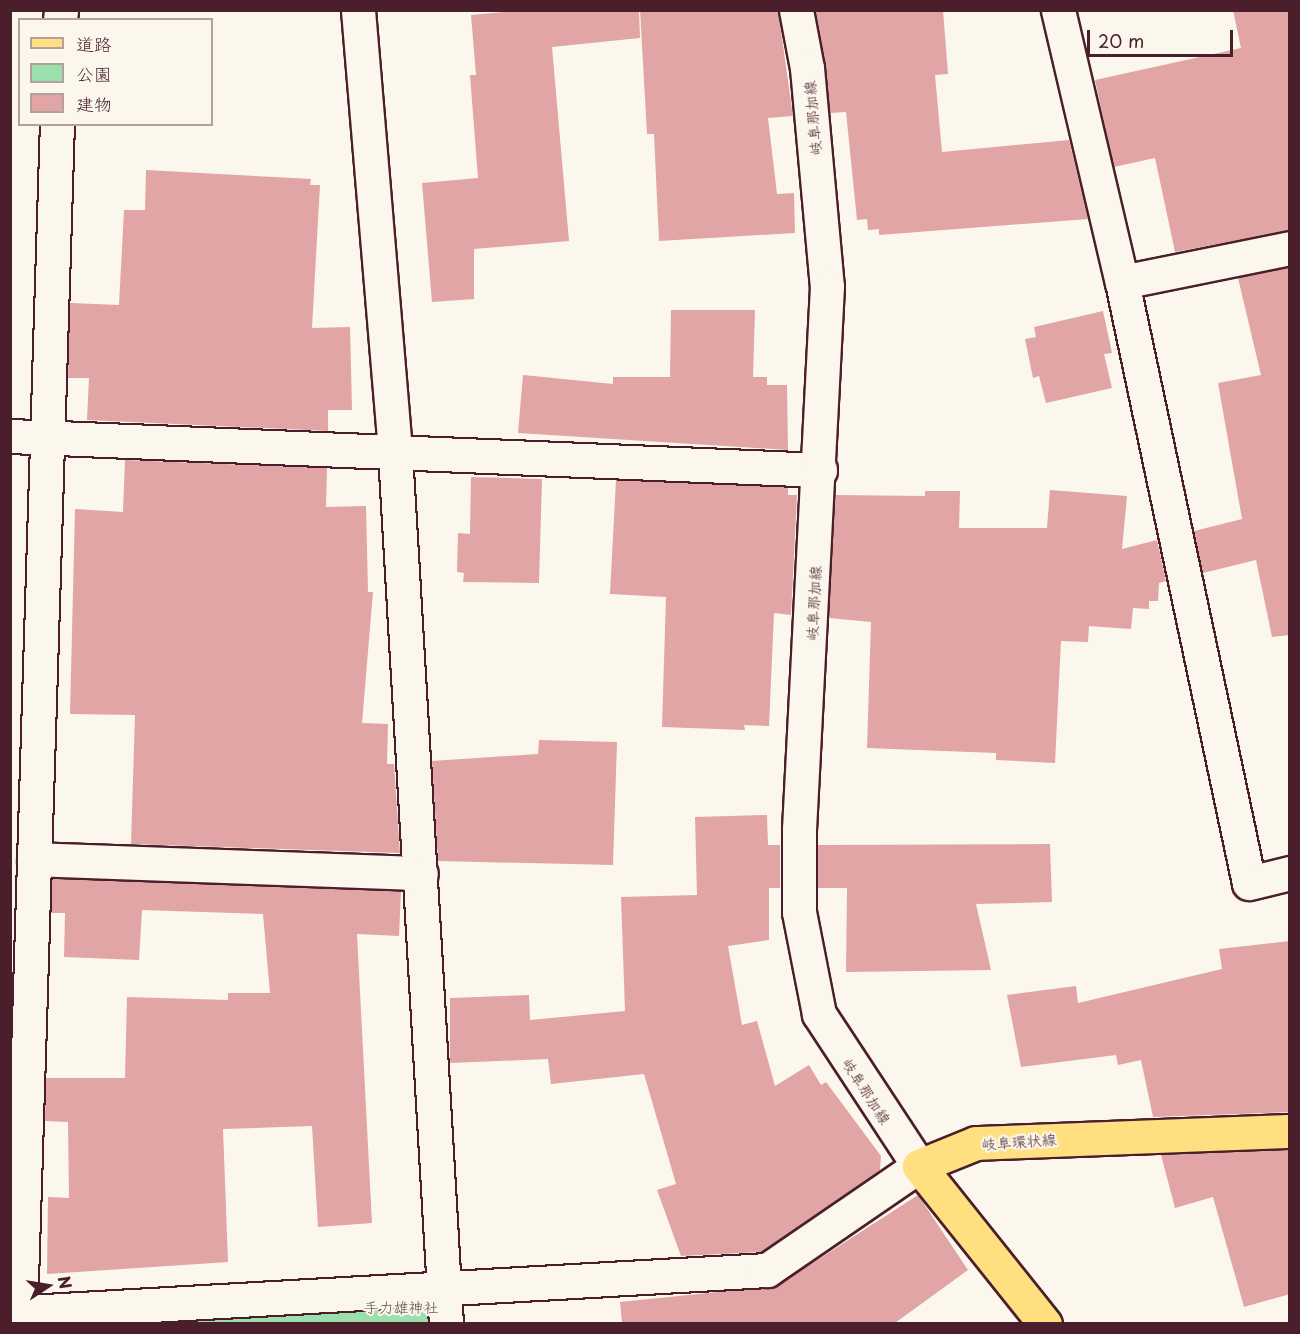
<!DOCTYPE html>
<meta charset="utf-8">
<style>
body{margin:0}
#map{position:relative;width:1300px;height:1334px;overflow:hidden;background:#fbf7ec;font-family:"Playpen Sans","Klee One",sans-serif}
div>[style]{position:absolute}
.green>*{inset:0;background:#9adfac}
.building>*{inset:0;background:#e0a5a4}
.roads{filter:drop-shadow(2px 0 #4a1f2b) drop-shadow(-2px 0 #4a1f2b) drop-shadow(0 2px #4a1f2b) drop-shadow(0 -2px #4a1f2b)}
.minor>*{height:33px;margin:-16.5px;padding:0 16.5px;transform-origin:16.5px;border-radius:16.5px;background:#fbf7ec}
.secondary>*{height:33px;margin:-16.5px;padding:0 16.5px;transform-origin:16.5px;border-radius:16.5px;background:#fbf7ec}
.primary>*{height:33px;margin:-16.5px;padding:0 16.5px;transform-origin:16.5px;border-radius:16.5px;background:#ffdf80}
span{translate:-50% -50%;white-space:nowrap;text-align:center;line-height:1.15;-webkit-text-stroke:4.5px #fbf7ec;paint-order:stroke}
.street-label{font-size:15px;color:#4a1f2b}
.park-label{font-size:15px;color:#5e4f4b}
.frame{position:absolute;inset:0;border:12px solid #4a1f2b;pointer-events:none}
.legend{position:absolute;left:18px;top:18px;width:195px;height:108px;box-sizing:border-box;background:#fbf7ec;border:2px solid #b4a19f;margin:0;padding:8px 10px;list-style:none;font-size:18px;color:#4a1f2b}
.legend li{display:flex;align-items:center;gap:12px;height:30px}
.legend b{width:30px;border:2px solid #b4a19f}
.north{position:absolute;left:18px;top:1256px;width:60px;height:60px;-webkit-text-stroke:4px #fbf7ec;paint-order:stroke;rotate:78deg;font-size:16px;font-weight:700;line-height:24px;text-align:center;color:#4a1f2b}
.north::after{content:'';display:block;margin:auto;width:21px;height:27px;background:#4a1f2b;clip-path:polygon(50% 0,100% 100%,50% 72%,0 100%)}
.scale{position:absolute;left:1087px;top:30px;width:146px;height:27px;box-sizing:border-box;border:3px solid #4a1f2b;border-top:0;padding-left:8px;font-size:18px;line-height:21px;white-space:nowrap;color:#4a1f2b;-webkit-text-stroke:4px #fbf7ec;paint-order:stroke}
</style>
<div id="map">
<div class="green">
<i style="clip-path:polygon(448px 1288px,446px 1324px,11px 1324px)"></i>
</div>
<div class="building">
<i style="clip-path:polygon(528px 10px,639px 11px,640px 38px,552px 47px,569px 241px,474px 249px,474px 299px,432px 302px,422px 183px,478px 178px,470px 75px,476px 75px,471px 15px)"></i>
<i style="clip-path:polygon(640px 10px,778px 10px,793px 116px,768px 118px,777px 194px,794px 193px,795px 233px,659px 241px,654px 134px,647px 134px)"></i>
<i style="clip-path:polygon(815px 10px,943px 10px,948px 74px,935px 75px,942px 152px,1069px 140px,1088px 219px,879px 235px,879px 229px,868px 230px,867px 219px,857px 220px,846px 112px,830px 113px)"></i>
<i style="clip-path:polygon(1233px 10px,1290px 10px,1290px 230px,1175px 252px,1155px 158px,1114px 167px,1095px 80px,1241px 48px)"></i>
<i style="clip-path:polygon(146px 170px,311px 179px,310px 185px,320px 185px,312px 328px,350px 327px,352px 410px,328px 410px,328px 431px,87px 420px,89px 378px,68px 378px,70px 303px,119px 305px,124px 210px,145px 210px)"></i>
<i style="clip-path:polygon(1290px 267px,1290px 635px,1272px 637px,1256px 560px,1203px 573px,1194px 531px,1242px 519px,1218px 383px,1261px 375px,1238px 278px)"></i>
<i style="clip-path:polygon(671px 310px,755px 310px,753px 377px,767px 377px,767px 385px,787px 385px,788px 450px,518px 433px,523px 375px,613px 384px,613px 377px,670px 377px)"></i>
<i style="clip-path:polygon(1103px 311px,1112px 353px,1104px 354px,1112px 388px,1046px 403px,1039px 376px,1033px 378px,1025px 339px,1036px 337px,1034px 327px)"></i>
<i style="clip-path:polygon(125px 460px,327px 468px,326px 507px,366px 506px,368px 592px,373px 592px,362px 723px,388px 724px,387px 764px,394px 764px,400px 853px,131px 844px,135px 715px,70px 714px,75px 509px,123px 512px)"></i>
<i style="clip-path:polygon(471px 477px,542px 479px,539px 583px,463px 582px,464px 573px,457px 572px,458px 533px,470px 534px)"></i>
<i style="clip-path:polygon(616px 480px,788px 487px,788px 495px,797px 495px,791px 615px,774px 613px,769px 726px,744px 725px,745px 730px,662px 727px,666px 597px,610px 594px)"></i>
<i style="clip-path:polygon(1050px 490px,1127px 496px,1122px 549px,1157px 540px,1166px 581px,1159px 583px,1158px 601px,1149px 601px,1149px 609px,1133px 608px,1131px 629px,1089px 626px,1088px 642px,1061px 641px,1055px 763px,996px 760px,996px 753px,867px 748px,871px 622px,829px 618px,835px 495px,925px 496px,925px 491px,960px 491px,959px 528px,1047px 528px)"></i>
<i style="clip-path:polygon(539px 740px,617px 742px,613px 865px,438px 861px,432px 761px,538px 754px)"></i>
<i style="clip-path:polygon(767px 815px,768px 845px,780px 845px,780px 888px,769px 888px,769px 940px,728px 946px,742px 1025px,757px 1021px,775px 1086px,809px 1065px,821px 1085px,826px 1082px,881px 1156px,880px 1170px,761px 1252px,681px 1256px,657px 1190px,676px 1184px,644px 1074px,551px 1084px,548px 1059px,450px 1063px,450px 998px,529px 995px,530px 1020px,625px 1011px,621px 897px,697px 895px,695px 817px)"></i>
<i style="clip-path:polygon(1050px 844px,1052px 902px,976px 904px,991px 970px,846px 972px,847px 888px,818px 888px,818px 845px)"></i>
<i style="clip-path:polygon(52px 878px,401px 891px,399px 936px,357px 934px,372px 1223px,318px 1227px,312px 1126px,223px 1129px,228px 1262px,47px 1274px,48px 1197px,69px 1198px,68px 1122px,45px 1121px,46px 1078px,125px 1078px,127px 997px,228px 1000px,228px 993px,270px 993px,263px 914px,142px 910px,139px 960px,64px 957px,65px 913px,51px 913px)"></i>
<i style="clip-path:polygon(1290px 941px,1290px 1112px,1153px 1117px,1141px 1060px,1118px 1065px,1116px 1055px,1021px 1067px,1007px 995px,1076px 986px,1078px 1003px,1222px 969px,1219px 949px)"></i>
<i style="clip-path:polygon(1290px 1150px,1290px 1294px,1244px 1307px,1213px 1197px,1175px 1208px,1161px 1155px)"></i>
<i style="clip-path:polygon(918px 1195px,968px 1270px,895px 1323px,622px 1323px,620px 1302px,777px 1286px)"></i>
</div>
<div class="roads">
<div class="minor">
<i style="left:358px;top:10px;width:445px;rotate:85.2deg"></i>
<i style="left:395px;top:453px;width:872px;rotate:86.65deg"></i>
<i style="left:1058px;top:10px;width:279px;rotate:76.8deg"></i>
<i style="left:1122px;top:282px;width:614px;rotate:78.07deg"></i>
<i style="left:1249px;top:883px;width:42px;rotate:-13.7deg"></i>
<i style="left:60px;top:20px;width:10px;rotate:-84deg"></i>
<i style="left:1122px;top:282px;width:171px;rotate:-11.4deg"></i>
<i style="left:10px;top:436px;width:811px;rotate:2.4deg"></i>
<i style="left:34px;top:859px;width:387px;rotate:2.1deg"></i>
<i style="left:20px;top:1312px;width:1189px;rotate:-88.22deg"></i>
<i style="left:10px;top:1313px;width:758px;rotate:-3.25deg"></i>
<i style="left:767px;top:1270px;width:184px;rotate:-34.4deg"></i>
</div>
<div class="secondary">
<i style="left:796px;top:10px;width:59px;rotate:79.3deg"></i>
<i style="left:807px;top:68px;width:219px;rotate:84.8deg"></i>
<i style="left:827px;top:286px;width:544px;rotate:92.95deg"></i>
<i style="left:799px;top:829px;width:83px;rotate:90deg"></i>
<i style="left:799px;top:912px;width:104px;rotate:78.9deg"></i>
<i style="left:819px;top:1014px;width:182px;rotate:56.7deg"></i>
</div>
<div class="primary">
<i style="left:1045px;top:1324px;width:202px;rotate:-128.6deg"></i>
<i style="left:919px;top:1166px;width:61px;rotate:-22deg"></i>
<i style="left:976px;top:1143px;width:314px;rotate:-2.2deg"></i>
</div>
</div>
<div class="street-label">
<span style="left:812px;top:118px;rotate:-95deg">岐阜那加線</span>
<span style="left:813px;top:603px;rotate:-87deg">岐阜那加線</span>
<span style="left:867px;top:1091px;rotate:57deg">岐阜那加線</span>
<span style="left:1019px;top:1141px;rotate:-4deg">岐阜環状線</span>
</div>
<div class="park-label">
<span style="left:401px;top:1307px">手力雄神社</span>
</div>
<div class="frame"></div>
<ul class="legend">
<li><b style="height:8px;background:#ffdf80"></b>道路</li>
<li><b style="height:16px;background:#9adfac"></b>公園</li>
<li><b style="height:16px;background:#e0a5a4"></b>建物</li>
</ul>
<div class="north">N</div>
<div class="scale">20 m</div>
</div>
